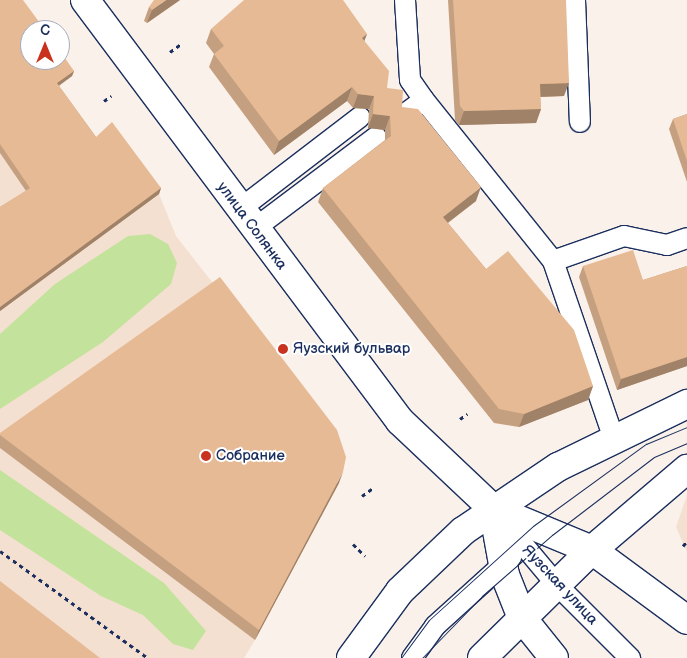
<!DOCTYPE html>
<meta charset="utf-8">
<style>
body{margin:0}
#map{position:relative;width:687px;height:658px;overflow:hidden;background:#faf1ea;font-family:"Balsamiq Sans",sans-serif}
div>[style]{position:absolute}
.built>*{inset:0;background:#f4e0d0}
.green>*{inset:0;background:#c3e29b}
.path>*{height:3px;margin-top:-1.5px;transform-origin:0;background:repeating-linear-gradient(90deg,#1b2f5e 0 4px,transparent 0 8px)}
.roads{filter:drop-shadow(1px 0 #1b2f5e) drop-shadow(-1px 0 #1b2f5e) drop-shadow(0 1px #1b2f5e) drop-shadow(0 -1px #1b2f5e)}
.service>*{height:20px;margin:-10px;padding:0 10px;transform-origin:10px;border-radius:10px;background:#fff}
.secondary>*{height:28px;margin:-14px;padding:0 14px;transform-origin:14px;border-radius:14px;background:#fff}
.tram>*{height:1px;margin:-0.5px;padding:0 0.5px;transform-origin:0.5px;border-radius:0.5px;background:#1b2f5e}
.wall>*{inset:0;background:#c5a080}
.shaded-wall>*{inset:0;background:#a08268}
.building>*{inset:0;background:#e5ba95}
.dots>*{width:14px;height:14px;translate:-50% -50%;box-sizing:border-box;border:2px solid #fff;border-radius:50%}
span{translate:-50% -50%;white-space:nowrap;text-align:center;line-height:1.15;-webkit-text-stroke:4px #fff;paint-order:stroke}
.street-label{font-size:15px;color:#1b2f5e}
.poi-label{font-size:15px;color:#1b2f5e}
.left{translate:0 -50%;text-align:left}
.north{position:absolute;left:20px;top:20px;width:50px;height:50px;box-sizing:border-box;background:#fff;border:1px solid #a4acbf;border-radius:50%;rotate:0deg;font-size:14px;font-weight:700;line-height:20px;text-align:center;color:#1b2f5e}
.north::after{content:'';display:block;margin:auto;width:18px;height:22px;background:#c8321e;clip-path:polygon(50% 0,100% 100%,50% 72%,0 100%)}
</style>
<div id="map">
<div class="built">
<i style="clip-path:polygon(0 0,30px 30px,30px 60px,60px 60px,72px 76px,55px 88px,93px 142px,110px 128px,159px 194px,176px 236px,216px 287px,255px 640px,244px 658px,82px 658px,0 594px)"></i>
<i style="clip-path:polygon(687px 495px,687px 552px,676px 527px)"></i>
</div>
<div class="green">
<i style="clip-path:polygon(150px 234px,168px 244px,177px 263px,171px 284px,103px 342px,0 409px,0 334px,55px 284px,128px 236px)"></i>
<i style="clip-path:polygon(0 470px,164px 583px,206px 631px,193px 650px,173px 644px,143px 615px,101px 596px,0 530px)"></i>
</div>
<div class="path">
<i style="left:170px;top:52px;width:14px;rotate:-36deg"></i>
<i style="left:104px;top:101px;width:9px;rotate:-36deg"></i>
<i style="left:460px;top:419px;width:9px;rotate:-36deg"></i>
<i style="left:362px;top:496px;width:14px;rotate:-36deg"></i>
<i style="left:353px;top:544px;width:17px;rotate:45deg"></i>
<i style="left:683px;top:546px;width:6px;rotate:-51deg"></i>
<i style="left:0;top:551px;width:183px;rotate:35.9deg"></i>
</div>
<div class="roads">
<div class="service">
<i style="left:405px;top:0;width:80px;rotate:86.4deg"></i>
<i style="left:410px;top:80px;width:24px;rotate:55deg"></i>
<i style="left:575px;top:0;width:122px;rotate:87.7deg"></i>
<i style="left:406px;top:113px;width:22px;rotate:-36deg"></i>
<i style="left:424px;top:100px;width:206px;rotate:51.3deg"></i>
<i style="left:553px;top:261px;width:185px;rotate:71.1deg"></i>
<i style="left:240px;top:209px;width:151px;rotate:-37.5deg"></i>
<i style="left:254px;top:229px;width:153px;rotate:-37deg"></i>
<i style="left:553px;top:261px;width:75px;rotate:-19.4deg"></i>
<i style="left:624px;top:236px;width:44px;rotate:11.8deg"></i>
<i style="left:667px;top:245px;width:21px;rotate:-19deg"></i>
<i style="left:495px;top:511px;width:95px;rotate:50.1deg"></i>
<i style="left:556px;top:584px;width:105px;rotate:45deg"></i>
<i style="left:412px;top:658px;width:39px;rotate:-54deg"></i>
<i style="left:435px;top:626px;width:103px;rotate:-42.2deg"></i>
</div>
<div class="secondary">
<i style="left:85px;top:0;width:526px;rotate:53.2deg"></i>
<i style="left:400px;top:421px;width:128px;rotate:43.4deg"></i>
<i style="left:493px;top:509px;width:107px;rotate:22.5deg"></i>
<i style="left:592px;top:550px;width:118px;rotate:36.4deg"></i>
<i style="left:493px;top:509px;width:67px;rotate:79.7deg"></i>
<i style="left:505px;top:575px;width:46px;rotate:68.4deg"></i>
<i style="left:522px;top:618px;width:51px;rotate:51.3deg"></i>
<i style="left:351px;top:658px;width:83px;rotate:-53.8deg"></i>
<i style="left:400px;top:591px;width:87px;rotate:-43.6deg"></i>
<i style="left:463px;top:531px;width:115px;rotate:-34deg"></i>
<i style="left:558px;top:467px;width:144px;rotate:-26deg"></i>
<i style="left:482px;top:658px;width:154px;rotate:-44.5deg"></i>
<i style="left:592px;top:550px;width:125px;rotate:-40.5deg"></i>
</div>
</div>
<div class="tram">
<i style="left:401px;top:658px;width:47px;rotate:-53.6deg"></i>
<i style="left:429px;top:620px;width:140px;rotate:-42.1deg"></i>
<i style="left:533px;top:526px;width:140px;rotate:-36deg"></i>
<i style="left:646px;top:444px;width:44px;rotate:-22.5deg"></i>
<i style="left:422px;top:658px;width:86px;rotate:-45.9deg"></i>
<i style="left:482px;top:596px;width:93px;rotate:-41.1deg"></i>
<i style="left:552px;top:535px;width:128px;rotate:-37.4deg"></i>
<i style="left:654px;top:457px;width:36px;rotate:-23deg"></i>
</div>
<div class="wall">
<i style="clip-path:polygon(0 0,74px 71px,72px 76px,59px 86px,96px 137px,161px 188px,159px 194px,0 311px,0 207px,26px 191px,0 153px)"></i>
<i style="clip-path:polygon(180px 0,147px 23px,144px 21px,149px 7px)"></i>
<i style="clip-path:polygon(448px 0,566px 0,564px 96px,540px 97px,541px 109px,536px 123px,459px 125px,455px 120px)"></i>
<i style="clip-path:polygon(211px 29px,367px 34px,364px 41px,387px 88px,476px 201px,448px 223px,486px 269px,593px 386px,588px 400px,519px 427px,494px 423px,318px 202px,323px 188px,385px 140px,385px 130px,368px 128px,369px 109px,353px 108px,347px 101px,274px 155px,209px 67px,214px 54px,206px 43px)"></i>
<i style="clip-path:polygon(687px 114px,687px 182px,669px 129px,673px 119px)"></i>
<i style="clip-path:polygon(583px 266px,643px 280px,687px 266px,687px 366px,617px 390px,579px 277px)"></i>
<i style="clip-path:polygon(0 433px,339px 483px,255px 640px,0 448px)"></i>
</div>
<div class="shaded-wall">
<i style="clip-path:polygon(166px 0,180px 0,147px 23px,152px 10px)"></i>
<i style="clip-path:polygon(367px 34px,362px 47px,362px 38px)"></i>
<i style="clip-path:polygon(74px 71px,72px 76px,55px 88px,57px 83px)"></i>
<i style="clip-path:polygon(569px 83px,564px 96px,535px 97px,540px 84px)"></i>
<i style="clip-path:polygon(352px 87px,347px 101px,274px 155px,279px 141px)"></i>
<i style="clip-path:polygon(358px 94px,374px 96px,369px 109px,353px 108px)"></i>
<i style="clip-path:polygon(541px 109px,536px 123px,459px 125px,464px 111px)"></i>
<i style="clip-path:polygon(373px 114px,390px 116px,385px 130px,368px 128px)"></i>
<i style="clip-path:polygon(481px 187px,476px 201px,438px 230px,443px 217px)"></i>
<i style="clip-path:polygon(161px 188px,159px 194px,0 311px,0 307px)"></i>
<i style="clip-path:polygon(687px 357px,687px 366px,617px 390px,621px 379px)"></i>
<i style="clip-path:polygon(593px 386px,588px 400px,519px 427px,524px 414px)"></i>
<i style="clip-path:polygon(343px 472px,339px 483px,255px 640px,259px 630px)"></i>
</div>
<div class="building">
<i style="clip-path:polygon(0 0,23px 0,45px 30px,30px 30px,30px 60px,60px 60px,60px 51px,74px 71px,57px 83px,96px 137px,112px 122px,161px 188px,0 307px,0 207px,30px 188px,0 144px)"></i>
<i style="clip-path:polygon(154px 0,166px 0,152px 10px,149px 7px)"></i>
<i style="clip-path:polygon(244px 0,343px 0,367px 34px,362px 38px,389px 71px,387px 88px,403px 90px,402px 107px,418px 109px,481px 187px,443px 217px,486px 269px,508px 251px,574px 330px,593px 386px,524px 414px,499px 409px,323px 188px,391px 136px,390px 116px,373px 114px,374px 96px,358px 94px,352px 87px,279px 141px,214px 54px,224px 46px,211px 29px)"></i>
<i style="clip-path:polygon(453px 0,566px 0,569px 83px,540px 84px,541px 109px,464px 111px,460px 106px)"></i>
<i style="clip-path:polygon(687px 114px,687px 161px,673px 119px)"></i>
<i style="clip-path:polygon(633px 250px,643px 280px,687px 266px,687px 357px,621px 379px,583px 266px)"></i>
<i style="clip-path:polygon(220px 277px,337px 430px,346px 457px,343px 472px,259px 630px,0 435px,0 433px)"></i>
<i style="clip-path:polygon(0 581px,100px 658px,0 658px)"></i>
</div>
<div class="dots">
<i style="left:283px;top:349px;background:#c8321e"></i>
<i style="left:206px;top:456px;background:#c8321e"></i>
</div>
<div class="street-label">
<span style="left:252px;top:226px;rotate:53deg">улица Солянка</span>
<span style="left:560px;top:585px;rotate:47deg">Яузская улица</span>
</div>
<div class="poi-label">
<span class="left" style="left:293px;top:349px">Яузский бульвар</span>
<span class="left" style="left:216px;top:456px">Собрание</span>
</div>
<div class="north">С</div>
</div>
